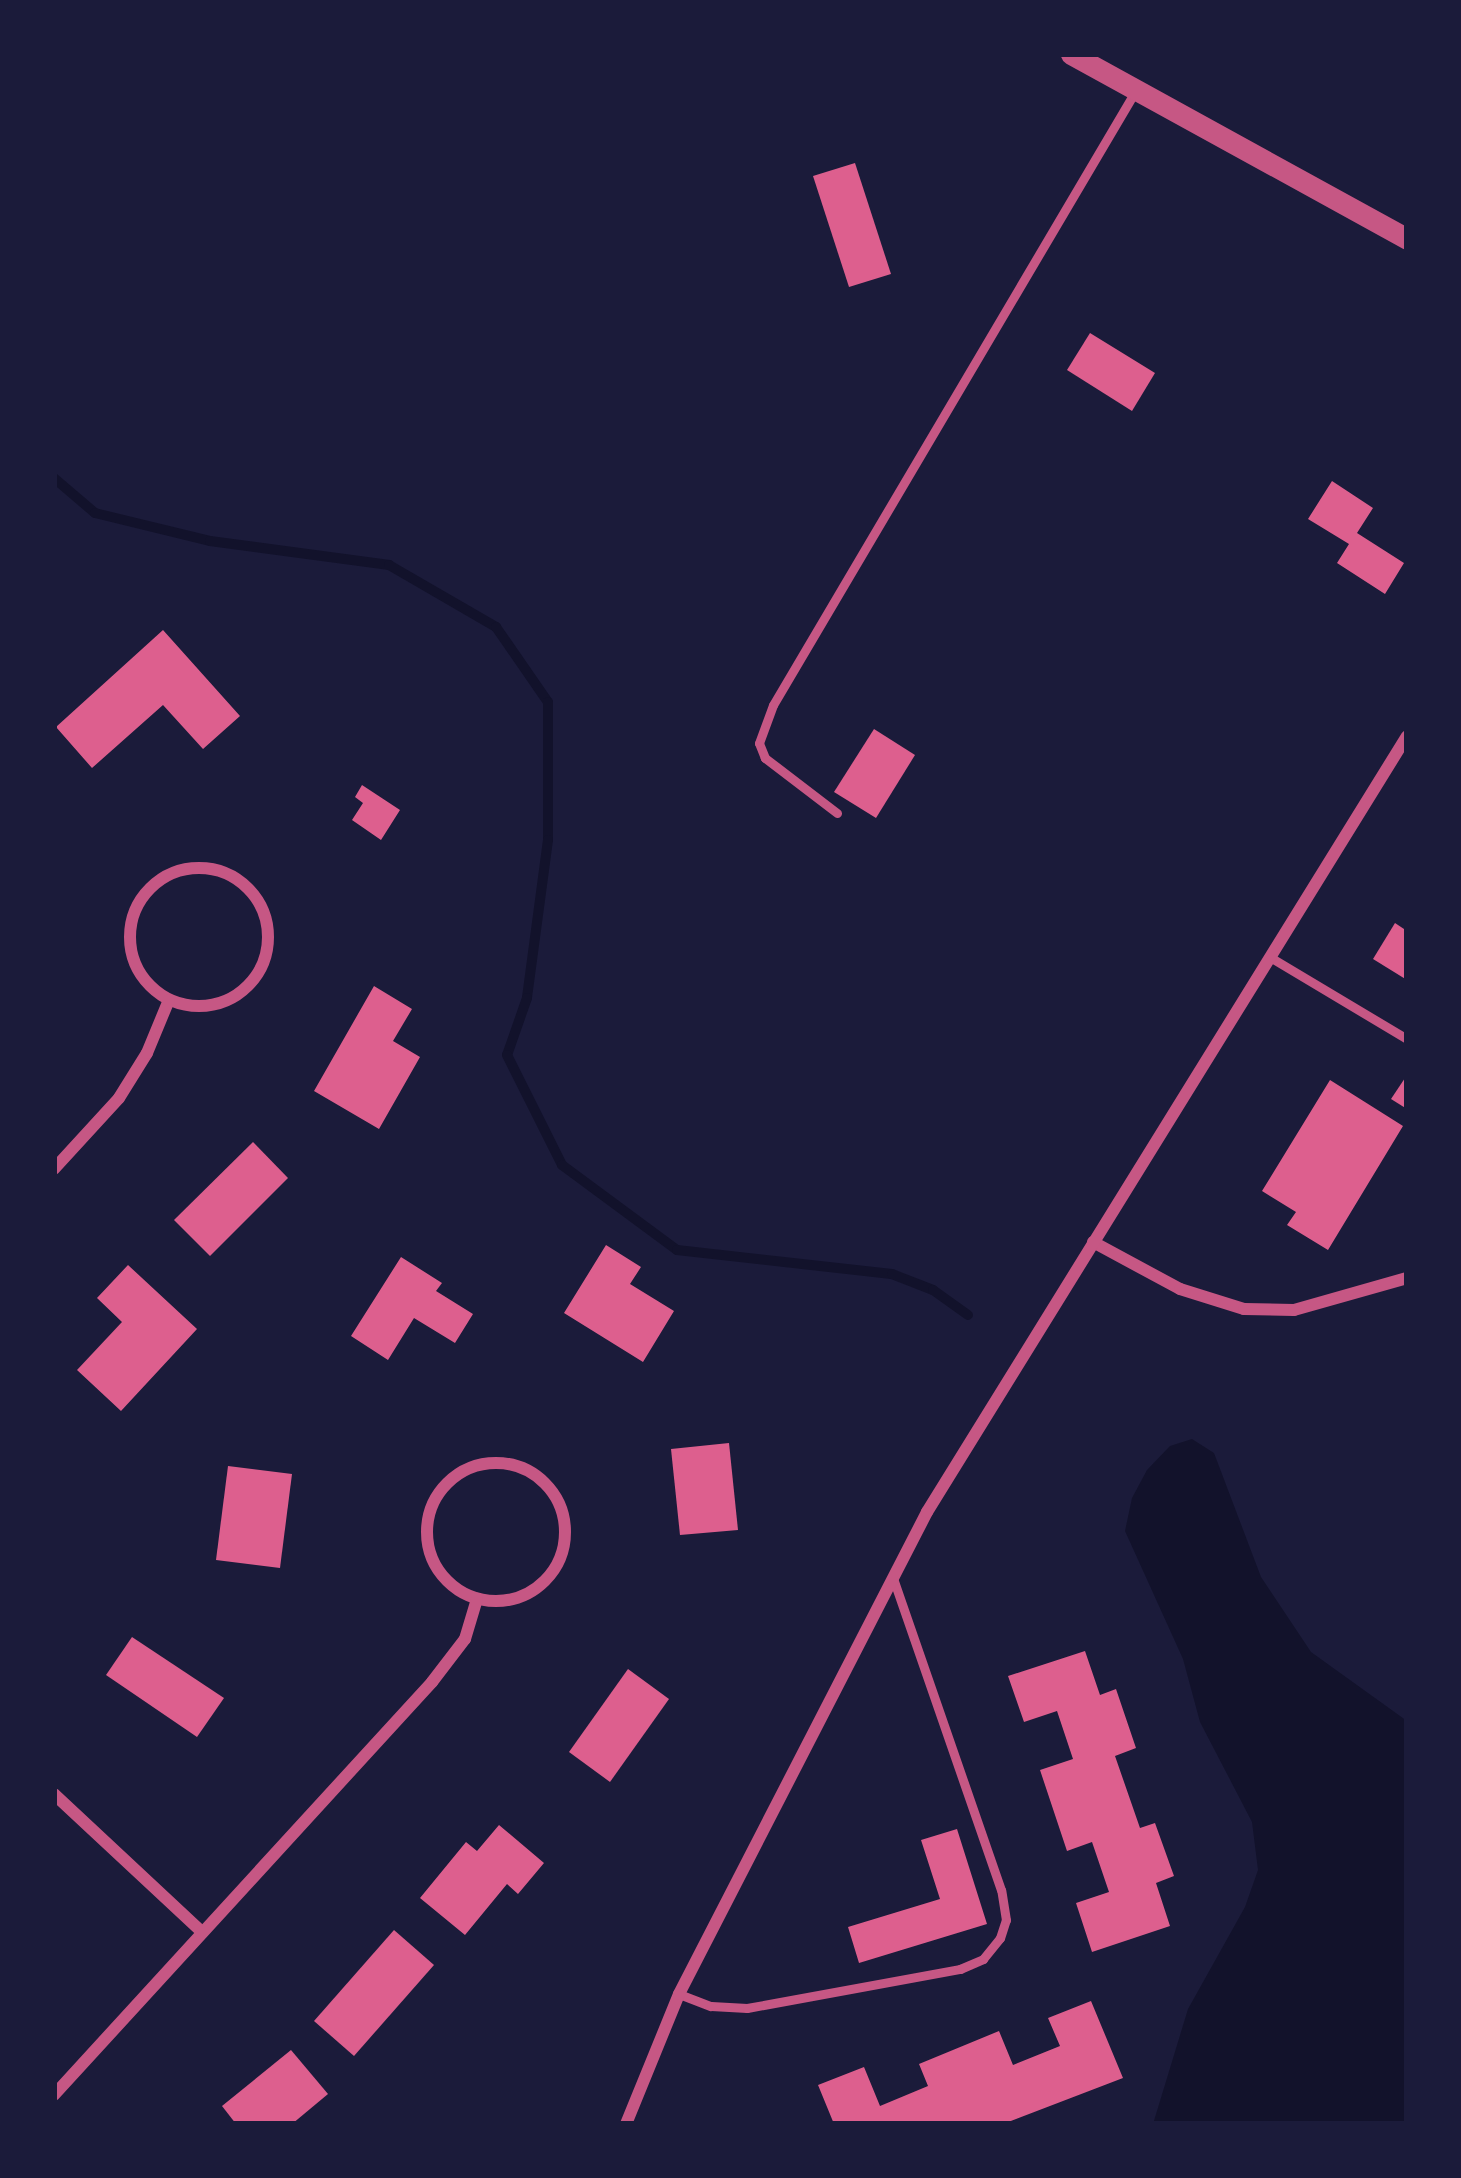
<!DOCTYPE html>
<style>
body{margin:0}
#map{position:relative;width:1461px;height:2178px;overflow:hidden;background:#1b1b3a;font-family:Manrope,sans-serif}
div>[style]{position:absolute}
.water>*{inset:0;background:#12122b}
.stream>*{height:10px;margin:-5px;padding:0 5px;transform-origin:5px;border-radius:5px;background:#12122b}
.building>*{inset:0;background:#dd5f8e}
.service>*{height:9px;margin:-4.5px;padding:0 4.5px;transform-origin:4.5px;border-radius:4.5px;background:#c65784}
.minor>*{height:12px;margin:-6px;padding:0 6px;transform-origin:6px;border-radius:6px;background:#c65784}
.minor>.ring{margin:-6px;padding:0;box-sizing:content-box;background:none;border:12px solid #c65784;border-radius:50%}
.tertiary>*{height:21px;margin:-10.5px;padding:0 10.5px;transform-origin:10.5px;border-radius:10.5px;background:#c65784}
span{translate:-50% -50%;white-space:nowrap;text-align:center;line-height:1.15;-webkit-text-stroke:10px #1b1b3a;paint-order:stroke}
.frame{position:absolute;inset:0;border:57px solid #1b1b3a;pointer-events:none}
</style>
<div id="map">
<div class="water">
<i style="clip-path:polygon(1192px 1439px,1214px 1453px,1261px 1577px,1311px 1652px,1407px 1721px,1407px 2124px,1153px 2124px,1188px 2009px,1245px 1907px,1258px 1870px,1252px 1822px,1200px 1722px,1183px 1659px,1125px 1531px,1132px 1498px,1147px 1470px,1170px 1446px)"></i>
</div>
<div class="stream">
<i style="left:54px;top:478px;width:54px;rotate:40.5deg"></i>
<i style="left:95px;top:513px;width:118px;rotate:13.7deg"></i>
<i style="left:210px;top:541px;width:181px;rotate:7.6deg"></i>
<i style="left:389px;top:565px;width:124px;rotate:30.1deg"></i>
<i style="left:496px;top:627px;width:91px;rotate:55.3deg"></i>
<i style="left:548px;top:702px;width:138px;rotate:90deg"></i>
<i style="left:548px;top:840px;width:159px;rotate:97.6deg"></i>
<i style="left:527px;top:998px;width:60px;rotate:109.3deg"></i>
<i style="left:507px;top:1055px;width:123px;rotate:63.4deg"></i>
<i style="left:562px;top:1165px;width:143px;rotate:36.5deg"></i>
<i style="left:677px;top:1250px;width:216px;rotate:6.4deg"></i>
<i style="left:892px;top:1274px;width:44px;rotate:21.3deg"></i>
<i style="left:933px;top:1290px;width:43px;rotate:35.5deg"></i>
</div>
<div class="building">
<i style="clip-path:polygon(855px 163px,891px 274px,849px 287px,813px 176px)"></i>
<i style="clip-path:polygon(1090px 333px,1155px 373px,1132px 411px,1067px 370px)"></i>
<i style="clip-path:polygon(1332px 481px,1373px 508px,1357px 533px,1404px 563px,1385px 594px,1337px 563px,1349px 544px,1308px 519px)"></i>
<i style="clip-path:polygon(163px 630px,240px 716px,203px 749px,163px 705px,92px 768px,56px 727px)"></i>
<i style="clip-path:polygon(874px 729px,915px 755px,876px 818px,834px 792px)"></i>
<i style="clip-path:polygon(362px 785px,400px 810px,381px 840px,352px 820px,363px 803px,355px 797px)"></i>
<i style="clip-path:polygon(1395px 923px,1407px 931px,1407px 980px,1373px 959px)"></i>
<i style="clip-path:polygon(374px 986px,412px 1009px,393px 1041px,420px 1057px,379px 1129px,314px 1091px)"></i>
<i style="clip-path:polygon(1407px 1075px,1407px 1109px,1391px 1099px)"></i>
<i style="clip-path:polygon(1330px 1080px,1403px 1126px,1328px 1250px,1287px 1225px,1296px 1212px,1262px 1191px)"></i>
<i style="clip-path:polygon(253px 1142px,288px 1178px,210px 1256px,174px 1220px)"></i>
<i style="clip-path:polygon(606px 1245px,641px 1267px,630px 1284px,674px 1311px,643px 1362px,564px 1313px)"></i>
<i style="clip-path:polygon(401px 1257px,442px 1283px,436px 1291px,473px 1314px,455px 1343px,414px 1318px,388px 1360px,351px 1336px)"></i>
<i style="clip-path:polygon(128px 1265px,197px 1329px,121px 1411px,77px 1370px,122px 1322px,97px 1298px)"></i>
<i style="clip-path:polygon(729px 1443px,738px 1530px,680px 1535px,671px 1449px)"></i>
<i style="clip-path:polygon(228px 1466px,292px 1474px,280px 1568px,216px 1560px)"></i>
<i style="clip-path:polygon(132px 1637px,224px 1698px,197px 1737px,106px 1675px)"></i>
<i style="clip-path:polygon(1085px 1651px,1100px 1695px,1116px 1689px,1136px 1748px,1115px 1756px,1140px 1828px,1155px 1823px,1174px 1876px,1156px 1883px,1170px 1926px,1092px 1952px,1076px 1903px,1109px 1892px,1092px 1842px,1067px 1851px,1040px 1770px,1073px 1759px,1057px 1711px,1024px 1722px,1008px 1676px)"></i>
<i style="clip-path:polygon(628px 1669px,669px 1699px,610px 1782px,569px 1752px)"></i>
<i style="clip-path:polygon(499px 1825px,544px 1863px,518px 1894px,507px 1884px,465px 1935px,420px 1898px,466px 1842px,477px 1851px)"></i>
<i style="clip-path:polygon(957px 1829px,987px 1924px,859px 1963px,848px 1927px,940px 1899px,921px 1840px)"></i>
<i style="clip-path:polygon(394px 1930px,434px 1965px,354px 2056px,314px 2021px)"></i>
<i style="clip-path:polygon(1091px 2001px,1123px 2078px,1003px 2124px,834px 2124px,818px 2085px,864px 2067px,880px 2106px,928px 2086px,919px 2064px,999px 2031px,1013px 2065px,1060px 2046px,1048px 2018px)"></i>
<i style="clip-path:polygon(291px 2050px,328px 2094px,292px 2124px,236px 2124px,222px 2106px)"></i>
</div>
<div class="service">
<i style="left:837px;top:813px;width:91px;rotate:-142.6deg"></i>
<i style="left:765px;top:758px;width:16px;rotate:-112deg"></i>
<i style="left:759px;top:743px;width:40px;rotate:-69.8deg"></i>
<i style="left:773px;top:705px;width:714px;rotate:-59.45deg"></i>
<i style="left:1270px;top:957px;width:160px;rotate:30.9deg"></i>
<i style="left:679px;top:1994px;width:34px;rotate:21deg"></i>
<i style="left:711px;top:2006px;width:36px;rotate:3deg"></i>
<i style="left:747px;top:2008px;width:217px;rotate:-10.4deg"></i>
<i style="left:960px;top:1969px;width:25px;rotate:-23deg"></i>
<i style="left:983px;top:1959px;width:27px;rotate:-51deg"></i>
<i style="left:1000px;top:1938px;width:19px;rotate:-72deg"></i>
<i style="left:1006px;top:1920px;width:30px;rotate:-99deg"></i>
<i style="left:1001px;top:1890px;width:330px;rotate:-109.1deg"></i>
</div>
<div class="minor">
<i class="ring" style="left:130px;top:868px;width:126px;height:126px"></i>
<i style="left:54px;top:1169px;width:96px;rotate:-47.5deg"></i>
<i style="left:119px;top:1098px;width:53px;rotate:-58.1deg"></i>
<i style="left:147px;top:1053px;width:57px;rotate:-67.5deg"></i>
<i style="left:1093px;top:1242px;width:99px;rotate:28.4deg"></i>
<i style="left:1180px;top:1289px;width:67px;rotate:17.4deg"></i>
<i style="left:1244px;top:1309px;width:50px;rotate:1.1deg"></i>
<i style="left:1294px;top:1310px;width:117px;rotate:-15.8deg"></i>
<i class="ring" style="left:427px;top:1463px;width:126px;height:126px"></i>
<i style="left:54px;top:1794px;width:201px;rotate:43deg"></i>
<i style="left:54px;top:2095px;width:560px;rotate:-47.53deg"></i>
<i style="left:432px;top:1682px;width:54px;rotate:-52.5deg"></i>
<i style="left:465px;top:1639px;width:42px;rotate:-73.3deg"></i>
<i style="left:626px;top:2124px;width:140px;rotate:-67.8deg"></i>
<i style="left:679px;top:1994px;width:542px;rotate:-62.77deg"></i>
<i style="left:927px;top:1512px;width:912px;rotate:-58.26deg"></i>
</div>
<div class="tertiary">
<i style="left:1071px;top:54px;width:384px;rotate:28.8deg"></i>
</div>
<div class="frame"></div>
</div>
